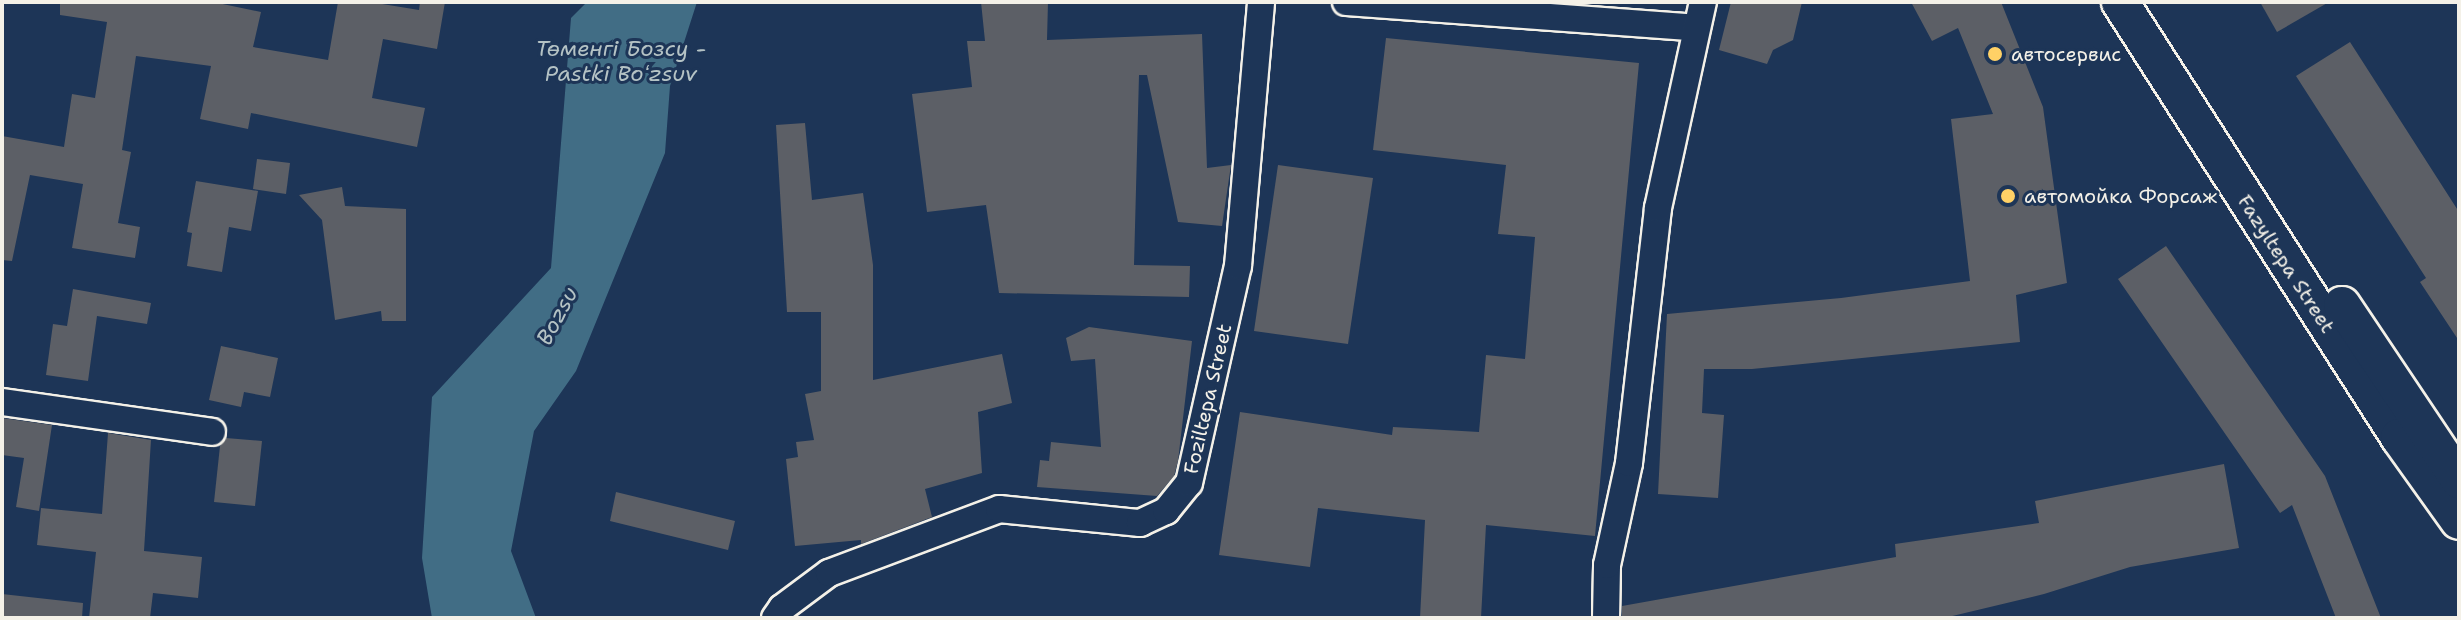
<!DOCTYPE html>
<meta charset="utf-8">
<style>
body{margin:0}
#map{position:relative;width:2461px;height:620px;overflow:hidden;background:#1d3557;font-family:"Shantell Sans",sans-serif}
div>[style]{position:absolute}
.water>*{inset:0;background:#416d85}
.building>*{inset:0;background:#5c5f66}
.roads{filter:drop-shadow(2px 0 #f4f1e8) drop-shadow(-2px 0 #f4f1e8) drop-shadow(0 2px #f4f1e8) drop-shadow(0 -2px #f4f1e8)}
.minor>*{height:26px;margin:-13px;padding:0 13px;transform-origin:13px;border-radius:13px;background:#1d3557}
.secondary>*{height:36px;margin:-18px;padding:0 18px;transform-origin:18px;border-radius:18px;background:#1d3557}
.dots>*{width:22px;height:22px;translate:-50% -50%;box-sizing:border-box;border:4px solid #1d3557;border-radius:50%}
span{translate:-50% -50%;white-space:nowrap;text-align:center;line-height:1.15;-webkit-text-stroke:6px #1d3557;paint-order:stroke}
.poi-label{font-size:20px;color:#f4f1e8}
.left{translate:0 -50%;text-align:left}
.street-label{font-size:20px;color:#f4f1e8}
.water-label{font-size:22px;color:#b5c3c5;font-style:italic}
.frame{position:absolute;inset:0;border:4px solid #f4f1e8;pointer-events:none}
</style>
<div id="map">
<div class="water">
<i style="clip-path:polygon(587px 2px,697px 2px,670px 86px,665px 153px,576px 371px,534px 431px,511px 551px,536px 618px,432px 618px,422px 558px,432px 397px,551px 268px,571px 18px)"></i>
</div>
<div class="building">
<i style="clip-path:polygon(60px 2px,213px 2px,261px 12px,253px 47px,328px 60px,338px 2px,370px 2px,419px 10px,420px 2px,445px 2px,437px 49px,383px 39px,372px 98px,425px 108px,417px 147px,251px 113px,248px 129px,200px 119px,211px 66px,136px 56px,122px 150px,131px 152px,118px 223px,140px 227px,135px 258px,72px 248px,83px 184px,30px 175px,12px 261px,2px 260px,2px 136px,64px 147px,72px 94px,95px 98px,107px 22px,60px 15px)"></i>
<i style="clip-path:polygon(981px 2px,1048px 2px,1047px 40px,1202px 34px,1207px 168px,1231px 165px,1222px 226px,1178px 222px,1147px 75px,1139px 75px,1134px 265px,1190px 266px,1189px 297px,999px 293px,986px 205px,927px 212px,912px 94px,972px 87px,967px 41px,985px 41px)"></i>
<i style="clip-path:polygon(1731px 2px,1802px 2px,1793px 40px,1773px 50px,1767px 64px,1719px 50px)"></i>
<i style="clip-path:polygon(1911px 2px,2001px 2px,2043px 107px,2067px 283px,2016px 295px,2020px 342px,1752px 369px,1704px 369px,1702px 413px,1724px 415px,1718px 498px,1658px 494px,1667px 314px,1841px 298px,1970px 281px,1951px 119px,1993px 114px,1958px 28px,1932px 41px)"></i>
<i style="clip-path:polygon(2260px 2px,2329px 2px,2277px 32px)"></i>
<i style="clip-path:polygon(1386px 38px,1639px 63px,1595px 536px,1486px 525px,1481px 618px,1420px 618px,1425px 520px,1318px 508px,1310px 567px,1219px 555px,1240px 412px,1392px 435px,1393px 427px,1479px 432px,1486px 355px,1525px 359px,1535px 237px,1498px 234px,1506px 165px,1373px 150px)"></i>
<i style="clip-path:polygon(2350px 42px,2459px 212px,2459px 341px,2420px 282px,2426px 278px,2296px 76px)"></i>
<i style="clip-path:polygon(805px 123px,812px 200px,863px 193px,873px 265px,873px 380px,1002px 354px,1012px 403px,978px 412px,982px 473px,925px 489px,932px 517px,861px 544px,861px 540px,795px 546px,786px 459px,798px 457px,796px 442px,814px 440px,805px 394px,821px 391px,821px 312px,787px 312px,776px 125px)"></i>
<i style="clip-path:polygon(257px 159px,290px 163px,286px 194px,253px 189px)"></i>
<i style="clip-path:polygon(1278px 165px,1373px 178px,1348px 344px,1254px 331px)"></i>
<i style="clip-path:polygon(196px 181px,258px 191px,251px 231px,229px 227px,222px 272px,187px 266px,192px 233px,187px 232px)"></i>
<i style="clip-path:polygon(342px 187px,345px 206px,406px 209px,406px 321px,382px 321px,381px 311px,335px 320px,322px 220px,299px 195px)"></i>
<i style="clip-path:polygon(2166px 246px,2325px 476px,2381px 618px,2336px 618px,2292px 505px,2280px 513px,2118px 279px)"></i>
<i style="clip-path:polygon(73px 289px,151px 303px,147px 324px,97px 316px,88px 381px,46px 375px,53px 324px,67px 326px)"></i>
<i style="clip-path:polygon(1089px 327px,1192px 341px,1178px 461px,1174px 476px,1157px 496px,1037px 487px,1040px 460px,1049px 461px,1051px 442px,1101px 447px,1095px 359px,1071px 361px,1066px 338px)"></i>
<i style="clip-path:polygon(221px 346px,278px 358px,270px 397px,244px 392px,241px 407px,209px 400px)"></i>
<i style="clip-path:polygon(2px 418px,52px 425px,39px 511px,16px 507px,24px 458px,2px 455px)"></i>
<i style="clip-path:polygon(108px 433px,151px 440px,144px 551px,202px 557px,198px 598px,153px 593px,150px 618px,89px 618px,96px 552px,37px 545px,41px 508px,102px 514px)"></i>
<i style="clip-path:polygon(226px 438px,262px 441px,255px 506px,214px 502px,220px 446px)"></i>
<i style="clip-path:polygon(2224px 464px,2239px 548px,2130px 567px,2044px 594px,1944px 618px,1622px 618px,1622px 606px,1896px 557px,1895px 544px,2039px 523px,2035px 501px)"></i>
<i style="clip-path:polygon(616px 492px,735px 521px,728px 550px,610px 521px)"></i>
<i style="clip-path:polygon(2px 594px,83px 603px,82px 618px,2px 618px)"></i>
</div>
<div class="roads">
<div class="minor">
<i style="left:1346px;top:2px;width:351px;rotate:4.2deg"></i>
<i style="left:2px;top:402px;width:212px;rotate:8.1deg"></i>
<i style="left:775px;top:618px;width:12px;rotate:-55deg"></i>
<i style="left:782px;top:608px;width:59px;rotate:-36.7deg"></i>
<i style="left:829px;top:573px;width:182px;rotate:-20.6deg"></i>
<i style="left:999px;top:509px;width:142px;rotate:5.7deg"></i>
<i style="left:1140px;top:523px;width:29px;rotate:-25deg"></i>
<i style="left:1166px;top:511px;width:36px;rotate:-51deg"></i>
<i style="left:1189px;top:483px;width:222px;rotate:-77.3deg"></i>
<i style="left:1238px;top:266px;width:265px;rotate:-85deg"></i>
<i style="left:1606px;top:618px;width:53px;rotate:-88.9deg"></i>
<i style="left:1607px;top:565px;width:104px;rotate:-77.8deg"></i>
<i style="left:1629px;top:463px;width:257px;rotate:-83.5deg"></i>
<i style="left:1658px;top:208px;width:211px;rotate:-77.7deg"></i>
</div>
<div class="secondary">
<i style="left:2120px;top:2px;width:517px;rotate:57.32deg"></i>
<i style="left:2399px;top:437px;width:103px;rotate:54.5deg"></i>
<i style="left:2342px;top:305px;width:211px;rotate:56.2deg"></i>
</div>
</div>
<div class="dots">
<i style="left:1995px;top:54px;background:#ffd166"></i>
<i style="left:2008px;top:196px;background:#ffd166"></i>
</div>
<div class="poi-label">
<span class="left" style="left:2011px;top:54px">автосервис</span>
<span class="left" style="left:2024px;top:196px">автомойка Форсаж</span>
</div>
<div class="street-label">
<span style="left:2286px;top:264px;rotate:57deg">Fazyltepa Street</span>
<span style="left:1208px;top:399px;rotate:-77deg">Foziltepa Street</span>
</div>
<div class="water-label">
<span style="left:621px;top:61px">Төменгі Бозсу -<br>Pastki Boʻzsuv</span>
<span style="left:557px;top:316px;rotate:-62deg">Bozsu</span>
</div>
<div class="frame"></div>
</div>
